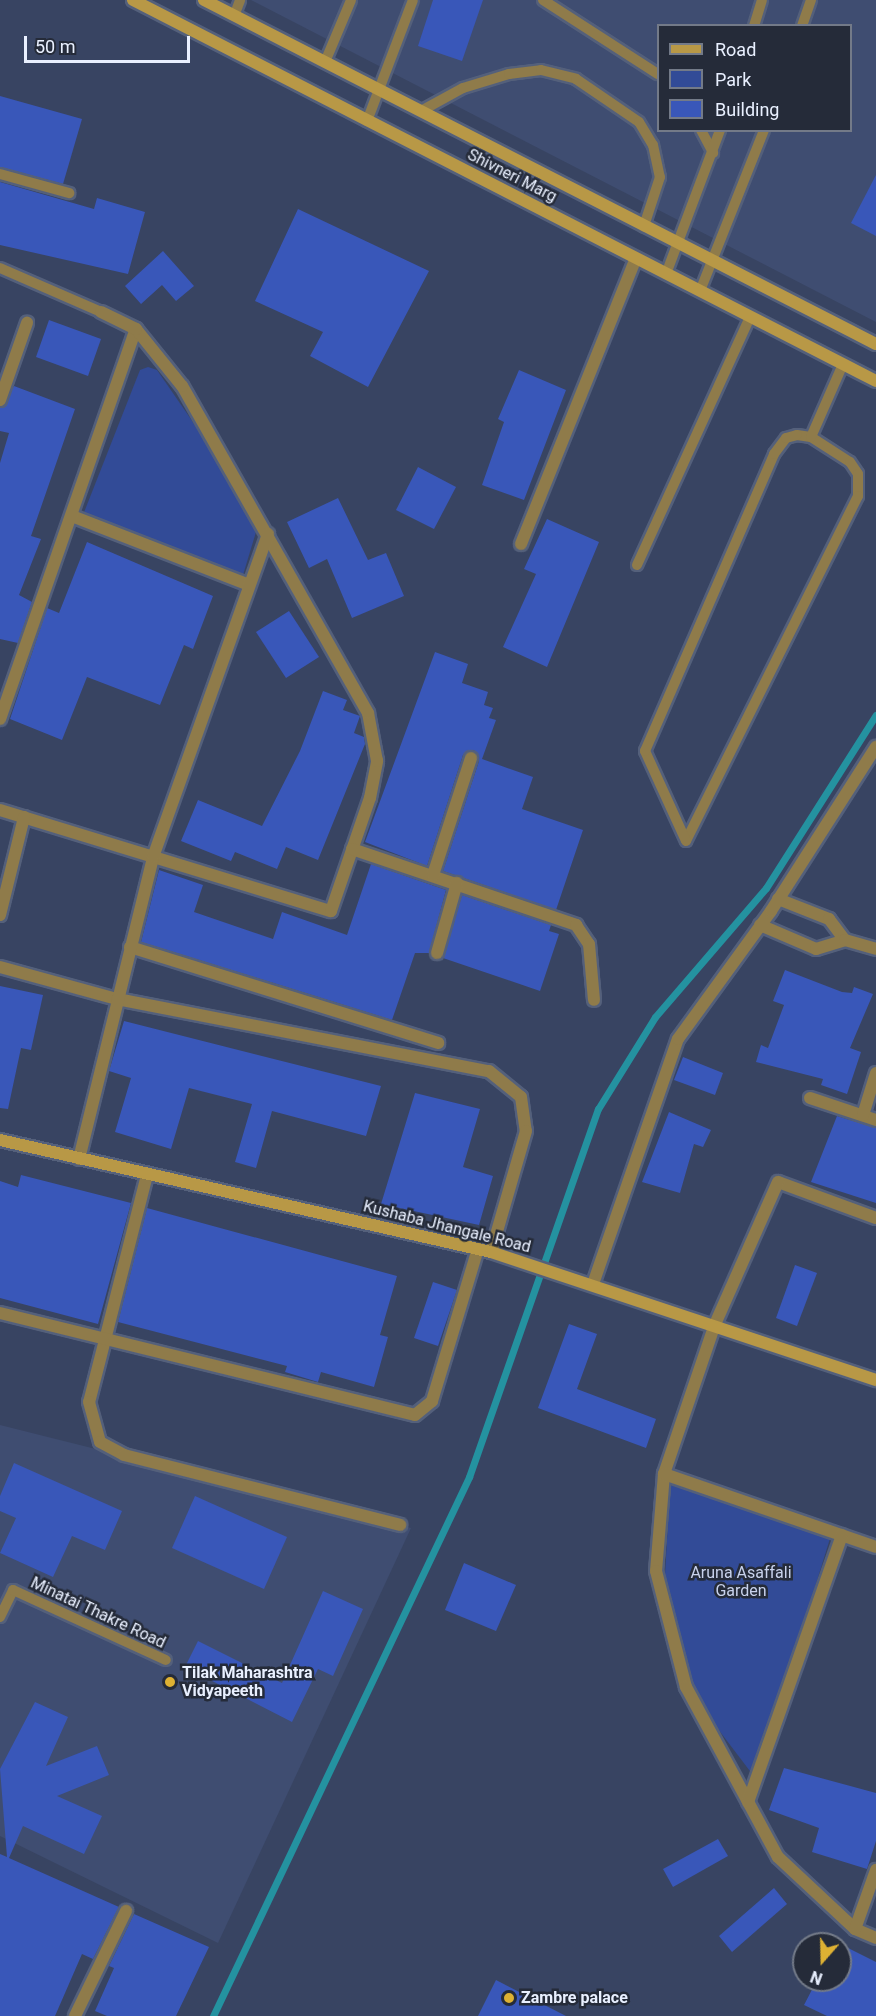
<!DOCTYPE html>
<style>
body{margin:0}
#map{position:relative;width:876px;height:2016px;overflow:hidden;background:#384462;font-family:Roboto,sans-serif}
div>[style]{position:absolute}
.built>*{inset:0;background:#3f4d71}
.green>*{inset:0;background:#324b97}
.stream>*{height:7px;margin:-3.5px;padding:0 3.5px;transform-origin:3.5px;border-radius:3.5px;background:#2492a0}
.building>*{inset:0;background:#3957b9}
.roads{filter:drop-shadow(2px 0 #54607b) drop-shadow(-2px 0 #54607b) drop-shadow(0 2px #54607b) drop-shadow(0 -2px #54607b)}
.lane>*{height:10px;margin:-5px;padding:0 5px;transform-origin:5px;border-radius:5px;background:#8f7b4a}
.street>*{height:12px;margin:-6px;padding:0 6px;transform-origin:6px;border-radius:6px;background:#8f7b4a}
.secondary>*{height:12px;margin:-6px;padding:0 6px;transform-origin:6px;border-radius:6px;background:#b89846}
.dots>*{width:16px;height:16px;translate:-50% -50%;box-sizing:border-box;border:3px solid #252b39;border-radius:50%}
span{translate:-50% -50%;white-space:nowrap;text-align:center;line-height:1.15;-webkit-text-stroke:5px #252b39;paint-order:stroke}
.street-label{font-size:16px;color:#e9f0ff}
.park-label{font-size:16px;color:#c8d2ec}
.poi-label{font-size:16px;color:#e9f0ff;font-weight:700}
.left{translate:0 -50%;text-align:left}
.legend{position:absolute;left:657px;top:24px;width:195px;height:108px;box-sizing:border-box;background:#252b39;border:2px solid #737a88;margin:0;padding:8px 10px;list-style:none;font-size:18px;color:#e9f0ff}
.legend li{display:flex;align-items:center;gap:12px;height:30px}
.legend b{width:30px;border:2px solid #737a88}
.north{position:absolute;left:792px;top:1932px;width:60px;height:60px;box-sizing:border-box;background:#252b39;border:2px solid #737a88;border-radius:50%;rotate:200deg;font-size:16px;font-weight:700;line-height:24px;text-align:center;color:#e9f0ff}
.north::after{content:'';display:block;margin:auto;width:21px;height:27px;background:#deb133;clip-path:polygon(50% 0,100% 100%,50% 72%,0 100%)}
.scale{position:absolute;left:24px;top:36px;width:166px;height:27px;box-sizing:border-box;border:3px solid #e9f0ff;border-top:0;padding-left:8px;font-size:18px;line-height:21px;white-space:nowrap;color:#e9f0ff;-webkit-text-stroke:4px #252b39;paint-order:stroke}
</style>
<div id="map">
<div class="built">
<i style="clip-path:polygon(evenodd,251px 0,876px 0,876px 322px,251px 0,658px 26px,850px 26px,850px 130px,658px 130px,658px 26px)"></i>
<i style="clip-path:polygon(0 1425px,411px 1528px,218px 1943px,0 1836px)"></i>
</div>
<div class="green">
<i style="clip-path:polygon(148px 367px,157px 370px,206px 441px,256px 532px,243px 575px,83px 515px,140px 370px)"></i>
<i style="clip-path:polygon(670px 1485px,832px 1532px,756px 1779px,686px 1687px,665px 1576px)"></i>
</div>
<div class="stream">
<i style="left:213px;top:2016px;width:597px;rotate:-64.59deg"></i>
<i style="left:469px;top:1477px;width:390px;rotate:-70.7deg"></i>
<i style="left:598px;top:1109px;width:108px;rotate:-58.2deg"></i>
<i style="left:655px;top:1017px;width:170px;rotate:-49.3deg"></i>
<i style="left:766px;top:888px;width:205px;rotate:-57.6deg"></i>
</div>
<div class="building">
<i style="clip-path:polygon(433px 0,483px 0,462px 61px,418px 46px)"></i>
<i style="clip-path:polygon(0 96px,82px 119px,63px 184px,0 167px)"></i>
<i style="clip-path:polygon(876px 175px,876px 236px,851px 223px)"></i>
<i style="clip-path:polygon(0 182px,94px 209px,97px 198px,145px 212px,128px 274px,0 245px)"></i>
<i style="clip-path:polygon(298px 209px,429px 271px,368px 387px,310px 356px,323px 332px,255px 301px)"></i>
<i style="clip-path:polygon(163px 251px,194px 286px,176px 301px,162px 285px,141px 304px,125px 286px)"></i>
<i style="clip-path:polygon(49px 320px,101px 339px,88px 376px,36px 357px)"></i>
<i style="clip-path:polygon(519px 370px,566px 390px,524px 500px,482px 485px,504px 422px,498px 419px)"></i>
<i style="clip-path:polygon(14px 386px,75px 409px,31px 536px,41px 539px,19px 595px,32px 602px,18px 643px,0 639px,0 463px,9px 433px,0 431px,0 408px)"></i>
<i style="clip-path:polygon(418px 467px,456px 487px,434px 529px,396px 510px)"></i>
<i style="clip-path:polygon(338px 498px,368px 560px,386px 553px,404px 596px,352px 618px,327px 559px,309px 568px,287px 522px)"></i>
<i style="clip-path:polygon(547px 519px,599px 542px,547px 667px,503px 647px,536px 574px,524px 569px)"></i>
<i style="clip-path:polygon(87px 542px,213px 596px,193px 649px,184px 645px,160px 705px,87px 677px,62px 740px,10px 719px,47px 608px,59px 613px)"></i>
<i style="clip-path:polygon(289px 611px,319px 657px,286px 678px,256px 632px)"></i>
<i style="clip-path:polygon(435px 652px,468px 664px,462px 683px,488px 692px,484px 705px,493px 708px,489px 718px,496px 720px,482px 759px,533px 777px,522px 809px,583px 830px,556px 910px,443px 871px,479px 761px,474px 750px,463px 755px,427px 866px,365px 842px)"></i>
<i style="clip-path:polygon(323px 691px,347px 700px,343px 710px,360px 716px,354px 733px,364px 737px,365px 744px,318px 860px,286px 847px,277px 869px,235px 852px,231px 861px,181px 841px,198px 800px,262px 826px,300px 751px)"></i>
<i style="clip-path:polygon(371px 864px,446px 890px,429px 953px,415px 953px,392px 1020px,141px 942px,159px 870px,203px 885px,194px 912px,273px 939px,282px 912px,347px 935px)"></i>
<i style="clip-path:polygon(462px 895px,551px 925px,549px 931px,559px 934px,540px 991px,443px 958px)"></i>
<i style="clip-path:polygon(785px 970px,842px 992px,852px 993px,854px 987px,873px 994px,850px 1048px,861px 1052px,847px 1094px,821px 1085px,823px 1079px,756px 1062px,761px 1045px,768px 1048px,784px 1005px,773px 1001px)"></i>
<i style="clip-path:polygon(0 986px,43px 995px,31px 1050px,21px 1048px,8px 1109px,0 1108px)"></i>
<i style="clip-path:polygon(124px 1021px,381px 1086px,366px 1136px,272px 1111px,256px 1168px,235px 1162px,252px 1104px,189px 1088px,171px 1149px,115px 1132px,131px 1078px,109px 1071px)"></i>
<i style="clip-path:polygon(683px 1057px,723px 1073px,715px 1095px,674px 1080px)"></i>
<i style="clip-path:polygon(415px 1093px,480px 1109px,463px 1167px,493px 1176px,479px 1225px,381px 1204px)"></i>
<i style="clip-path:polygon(669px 1112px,711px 1130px,703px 1147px,694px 1144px,680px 1193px,642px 1182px)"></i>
<i style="clip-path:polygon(837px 1116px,876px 1128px,876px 1203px,811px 1182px)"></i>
<i style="clip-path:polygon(21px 1175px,131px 1203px,98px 1324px,0 1298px,0 1181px,18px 1187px)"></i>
<i style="clip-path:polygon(147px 1208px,397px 1276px,380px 1335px,388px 1337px,374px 1387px,321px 1372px,318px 1382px,285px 1372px,287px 1366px,118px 1322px)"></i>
<i style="clip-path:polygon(795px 1265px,817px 1273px,797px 1326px,776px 1318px)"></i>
<i style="clip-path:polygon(433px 1282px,457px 1290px,438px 1346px,414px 1338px)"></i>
<i style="clip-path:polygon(569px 1324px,597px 1334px,577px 1389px,656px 1419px,646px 1448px,538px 1408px)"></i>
<i style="clip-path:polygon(14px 1463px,122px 1511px,105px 1550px,72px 1536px,53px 1577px,0 1553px,16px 1518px,0 1511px,0 1496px)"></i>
<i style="clip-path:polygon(195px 1496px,287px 1537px,264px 1589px,172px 1548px)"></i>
<i style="clip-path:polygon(464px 1563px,516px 1585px,496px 1631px,445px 1610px)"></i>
<i style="clip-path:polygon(323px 1591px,363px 1609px,333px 1676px,318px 1669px,292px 1722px,185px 1667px,198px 1641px,282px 1683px)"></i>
<i style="clip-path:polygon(35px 1702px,68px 1717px,46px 1766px,97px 1746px,109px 1775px,57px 1796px,102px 1816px,84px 1854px,23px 1826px,9px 1858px,119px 1907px,93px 1959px,82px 1954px,55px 2016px,0 2016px,0 1854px,7px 1857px,0 1769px)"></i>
<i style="clip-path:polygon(784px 1768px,876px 1793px,876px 1841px,867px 1869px,812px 1852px,819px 1828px,769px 1810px)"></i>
<i style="clip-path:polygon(718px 1839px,728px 1856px,673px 1887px,663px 1869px)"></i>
<i style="clip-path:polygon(774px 1888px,787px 1904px,732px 1952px,719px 1936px)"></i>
<i style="clip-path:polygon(134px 1914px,209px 1947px,176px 2016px,107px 2016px,95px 2011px,114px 1968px,109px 1966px)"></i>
<i style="clip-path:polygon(840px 1944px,876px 1962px,876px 2016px,827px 2016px,804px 2005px,817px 1980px,840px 1980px)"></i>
<i style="clip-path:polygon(496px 1980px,566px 2016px,478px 2016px)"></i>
</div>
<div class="roads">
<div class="lane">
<i style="left:543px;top:0;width:137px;rotate:32.8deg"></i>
<i style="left:234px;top:16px;width:17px;rotate:-69deg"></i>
<i style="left:754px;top:26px;width:27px;rotate:-73deg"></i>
<i style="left:802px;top:26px;width:28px;rotate:-71deg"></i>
<i style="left:325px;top:62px;width:67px;rotate:-67.2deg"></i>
<i style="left:421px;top:111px;width:48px;rotate:-28.7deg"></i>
<i style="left:463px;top:88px;width:48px;rotate:-16.9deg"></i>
<i style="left:509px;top:74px;width:32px;rotate:-7deg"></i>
<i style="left:541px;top:70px;width:36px;rotate:14deg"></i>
<i style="left:576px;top:79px;width:76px;rotate:34.3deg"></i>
<i style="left:639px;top:122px;width:27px;rotate:59deg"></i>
<i style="left:653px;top:145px;width:33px;rotate:78deg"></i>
<i style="left:660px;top:177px;width:52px;rotate:108.1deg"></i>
<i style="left:367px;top:121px;width:129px;rotate:-69.2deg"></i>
<i style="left:701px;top:130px;width:26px;rotate:62deg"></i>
<i style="left:0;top:174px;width:72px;rotate:15.4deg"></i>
<i style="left:0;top:268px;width:110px;rotate:23.5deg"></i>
<i style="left:666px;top:274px;width:154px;rotate:-69.4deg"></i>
<i style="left:700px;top:291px;width:173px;rotate:-68.3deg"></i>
<i style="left:797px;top:435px;width:14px;rotate:8deg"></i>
<i style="left:811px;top:437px;width:46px;rotate:32.7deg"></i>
<i style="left:850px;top:462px;width:14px;rotate:56deg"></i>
<i style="left:858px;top:474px;width:22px;rotate:90deg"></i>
<i style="left:858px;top:496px;width:385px;rotate:116.5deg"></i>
<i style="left:686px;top:841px;width:99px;rotate:-114.5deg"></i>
<i style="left:645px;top:751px;width:324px;rotate:-66.5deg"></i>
<i style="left:774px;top:454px;width:20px;rotate:-53deg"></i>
<i style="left:786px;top:438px;width:11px;rotate:-15deg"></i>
<i style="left:811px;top:437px;width:80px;rotate:-66.3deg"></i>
<i style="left:637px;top:565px;width:273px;rotate:-65.5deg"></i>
<i style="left:0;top:1617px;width:30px;rotate:-64deg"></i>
<i style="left:13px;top:1590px;width:168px;rotate:24.6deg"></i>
</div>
<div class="street">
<i style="left:0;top:400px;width:82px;rotate:-70.7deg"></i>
<i style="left:72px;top:516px;width:190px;rotate:21.3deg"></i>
<i style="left:521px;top:544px;width:308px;rotate:-68.1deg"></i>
<i style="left:0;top:719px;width:413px;rotate:-70.8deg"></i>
<i style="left:0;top:810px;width:346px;rotate:17deg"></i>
<i style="left:331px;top:911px;width:120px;rotate:-71deg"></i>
<i style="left:370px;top:798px;width:38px;rotate:-79deg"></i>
<i style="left:377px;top:761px;width:49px;rotate:-100.6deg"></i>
<i style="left:368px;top:713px;width:376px;rotate:-119.6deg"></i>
<i style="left:182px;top:386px;width:73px;rotate:-128.9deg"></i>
<i style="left:136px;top:329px;width:39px;rotate:-154deg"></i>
<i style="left:352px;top:849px;width:237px;rotate:18.7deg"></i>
<i style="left:576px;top:925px;width:23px;rotate:56deg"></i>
<i style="left:589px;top:944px;width:56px;rotate:84.9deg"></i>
<i style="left:433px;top:875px;width:123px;rotate:-72deg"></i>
<i style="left:778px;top:899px;width:55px;rotate:21.4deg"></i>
<i style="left:829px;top:919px;width:26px;rotate:53deg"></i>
<i style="left:0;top:915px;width:101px;rotate:-76.2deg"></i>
<i style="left:760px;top:925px;width:61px;rotate:23.2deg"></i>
<i style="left:816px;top:949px;width:30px;rotate:-17deg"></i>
<i style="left:845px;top:940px;width:32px;rotate:16deg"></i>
<i style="left:130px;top:947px;width:323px;rotate:17.3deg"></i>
<i style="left:437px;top:953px;width:73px;rotate:-74.1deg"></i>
<i style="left:0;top:967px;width:121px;rotate:15.3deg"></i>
<i style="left:117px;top:999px;width:379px;rotate:11deg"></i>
<i style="left:489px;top:1071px;width:41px;rotate:39.1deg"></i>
<i style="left:521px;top:1097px;width:34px;rotate:82deg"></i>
<i style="left:526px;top:1131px;width:126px;rotate:106.1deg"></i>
<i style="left:810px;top:1098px;width:70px;rotate:18.4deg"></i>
<i style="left:863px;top:1115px;width:44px;rotate:-72.8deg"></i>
<i style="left:79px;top:1159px;width:311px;rotate:-76.2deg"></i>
<i style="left:153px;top:857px;width:343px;rotate:-70.4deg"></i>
<i style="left:147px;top:1175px;width:234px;rotate:104.3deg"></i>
<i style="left:89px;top:1402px;width:41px;rotate:74.6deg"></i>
<i style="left:100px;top:1442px;width:27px;rotate:28deg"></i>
<i style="left:124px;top:1455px;width:285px;rotate:14.2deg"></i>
<i style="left:876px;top:1218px;width:104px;rotate:-159.8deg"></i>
<i style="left:778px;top:1182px;width:155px;rotate:113.9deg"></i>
<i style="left:715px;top:1324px;width:158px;rotate:108.8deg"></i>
<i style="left:664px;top:1474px;width:97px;rotate:94.7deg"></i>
<i style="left:656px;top:1571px;width:120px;rotate:75.5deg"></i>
<i style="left:686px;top:1687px;width:193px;rotate:61.6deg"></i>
<i style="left:778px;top:1857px;width:105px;rotate:43.1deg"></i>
<i style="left:855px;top:1929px;width:23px;rotate:23deg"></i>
<i style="left:593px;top:1284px;width:259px;rotate:-70.9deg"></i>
<i style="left:678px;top:1039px;width:158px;rotate:-54deg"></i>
<i style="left:771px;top:911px;width:195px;rotate:-57.4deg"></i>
<i style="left:0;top:1313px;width:427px;rotate:13.8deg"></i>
<i style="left:415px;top:1415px;width:22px;rotate:-39deg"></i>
<i style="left:432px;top:1401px;width:159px;rotate:-73.2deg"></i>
<i style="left:664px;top:1474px;width:224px;rotate:19deg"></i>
<i style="left:748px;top:1802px;width:283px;rotate:-70.6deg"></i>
<i style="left:855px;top:1929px;width:63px;rotate:-70.4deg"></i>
<i style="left:75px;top:2016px;width:117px;rotate:-64.1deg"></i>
</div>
<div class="secondary">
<i style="left:133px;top:0;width:835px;rotate:27.15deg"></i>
<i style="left:204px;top:0;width:755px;rotate:27.11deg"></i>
<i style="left:0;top:1140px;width:504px;rotate:12.85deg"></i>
<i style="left:491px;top:1252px;width:406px;rotate:18.4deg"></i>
</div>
</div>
<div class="dots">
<i style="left:170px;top:1682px;background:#deb133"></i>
<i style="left:509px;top:1998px;background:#deb133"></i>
</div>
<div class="street-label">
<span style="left:512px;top:176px;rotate:27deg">Shivneri Marg</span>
<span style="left:447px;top:1227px;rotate:14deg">Kushaba Jhangale Road</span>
<span style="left:98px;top:1613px;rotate:25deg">Minatai Thakre Road</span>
</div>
<div class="park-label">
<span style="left:741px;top:1582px">Aruna Asaffali<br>Garden</span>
</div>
<div class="poi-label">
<span class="left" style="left:182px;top:1682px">Tilak Maharashtra<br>Vidyapeeth</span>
<span class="left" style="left:521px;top:1998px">Zambre palace</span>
</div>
<ul class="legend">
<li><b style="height:8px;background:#b89846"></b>Road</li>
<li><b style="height:16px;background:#324b97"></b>Park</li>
<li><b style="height:16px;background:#3957b9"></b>Building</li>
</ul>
<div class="north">N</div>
<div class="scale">50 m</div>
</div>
